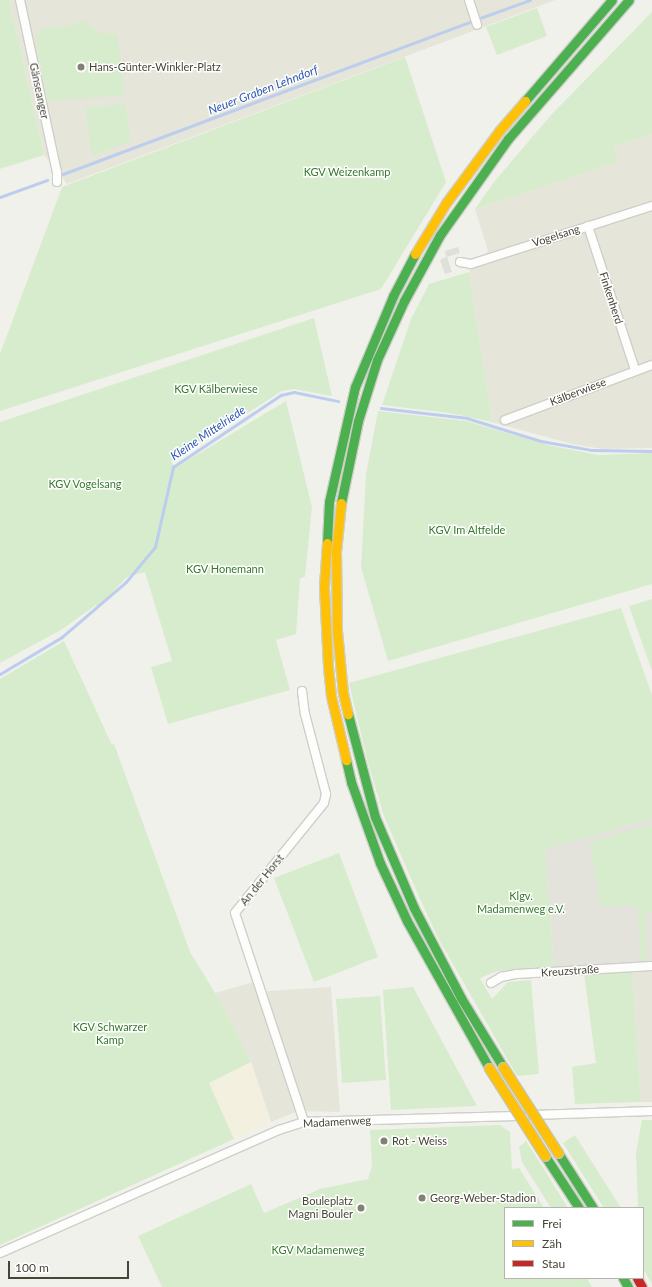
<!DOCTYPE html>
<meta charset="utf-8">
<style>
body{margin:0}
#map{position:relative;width:652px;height:1287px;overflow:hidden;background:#f1f1ec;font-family:Lato,sans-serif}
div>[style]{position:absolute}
.residential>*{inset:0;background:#e5e5d9}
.commercial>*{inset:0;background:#f3f0df}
.industrial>*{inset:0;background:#e3e2db}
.green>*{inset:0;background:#d7eccc}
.parking>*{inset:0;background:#e0e0db}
.stream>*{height:2.5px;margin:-1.25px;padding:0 1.25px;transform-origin:1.25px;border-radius:1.25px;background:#bccdee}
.roads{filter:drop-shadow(1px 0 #cfcfc9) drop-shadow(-1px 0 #cfcfc9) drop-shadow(0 1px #cfcfc9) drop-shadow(0 -1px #cfcfc9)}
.street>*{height:8px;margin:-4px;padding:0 4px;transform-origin:4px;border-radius:4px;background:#fdfdfc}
.fast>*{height:9px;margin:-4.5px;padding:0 4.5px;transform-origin:4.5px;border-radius:4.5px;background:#4caf50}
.slow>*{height:9px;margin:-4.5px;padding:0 4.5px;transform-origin:4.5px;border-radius:4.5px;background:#ffc107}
.jam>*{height:9px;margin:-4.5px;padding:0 4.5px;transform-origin:4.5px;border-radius:4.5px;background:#c62828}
.bridges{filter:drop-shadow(1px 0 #c8c5a8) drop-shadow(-1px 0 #c8c5a8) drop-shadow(0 1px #c8c5a8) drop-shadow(0 -1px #c8c5a8)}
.slow-bridge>*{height:9px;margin:-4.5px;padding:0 4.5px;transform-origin:4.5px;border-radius:4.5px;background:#ffc107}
.dots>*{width:11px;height:11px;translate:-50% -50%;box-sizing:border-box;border:2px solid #fff;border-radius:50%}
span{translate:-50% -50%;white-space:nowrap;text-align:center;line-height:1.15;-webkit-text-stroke:3px #fff;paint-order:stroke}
.poi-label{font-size:11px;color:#474537}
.left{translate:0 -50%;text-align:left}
.right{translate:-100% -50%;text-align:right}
.street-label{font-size:11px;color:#474537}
.park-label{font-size:11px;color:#34792b}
.water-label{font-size:12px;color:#315ab2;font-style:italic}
.legend{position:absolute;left:504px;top:1207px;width:140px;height:72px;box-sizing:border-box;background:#fff;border:1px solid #b5b5af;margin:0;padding:5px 7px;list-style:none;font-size:12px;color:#474537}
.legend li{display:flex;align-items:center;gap:8px;height:20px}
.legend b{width:20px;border:1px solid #b5b5af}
.scale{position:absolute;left:8px;top:1261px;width:121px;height:18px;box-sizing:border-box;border:2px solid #474537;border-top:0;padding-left:5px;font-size:12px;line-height:14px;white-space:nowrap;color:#474537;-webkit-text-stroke:3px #fff;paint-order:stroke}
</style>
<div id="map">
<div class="residential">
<i style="clip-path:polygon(9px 0,555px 0,67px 184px,44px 155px)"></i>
<i style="clip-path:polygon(652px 134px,652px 448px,603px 449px,572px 444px,492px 422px,469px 272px,488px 251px,475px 209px,618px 162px,613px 147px)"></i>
<i style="clip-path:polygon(652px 968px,652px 1102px,641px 1102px,632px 970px)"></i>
<i style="clip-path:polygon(254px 982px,258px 994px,269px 991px,331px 987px,340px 1112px,298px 1111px,271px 1122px,251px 1062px,215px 993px)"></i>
</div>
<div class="commercial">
<i style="clip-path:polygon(251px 1062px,271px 1122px,234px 1139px,209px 1083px)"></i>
</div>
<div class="industrial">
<i style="clip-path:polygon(652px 819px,652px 961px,554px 968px,545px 849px)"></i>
</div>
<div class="green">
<i style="clip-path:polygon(0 0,9px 0,44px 155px,0 169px)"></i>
<i style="clip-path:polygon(537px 8px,547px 36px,497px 55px,486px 27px)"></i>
<i style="clip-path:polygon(652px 12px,652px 134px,613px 147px,618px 162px,475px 209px,494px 182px,551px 115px)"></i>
<i style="clip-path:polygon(83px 20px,100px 33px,117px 34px,125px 95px,48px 101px,35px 39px,43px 29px,73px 25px)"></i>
<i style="clip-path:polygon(405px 57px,446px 182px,381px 289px,0 411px,0 354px,62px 187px)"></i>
<i style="clip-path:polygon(125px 104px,131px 141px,92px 156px,85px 108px)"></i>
<i style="clip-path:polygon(469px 272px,492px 422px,449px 413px,382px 405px,411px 319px,429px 284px)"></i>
<i style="clip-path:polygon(314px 318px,332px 396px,294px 389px,282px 391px,171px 461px,175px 468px,286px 401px,312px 507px,305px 577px,300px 578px,296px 634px,276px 640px,290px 690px,168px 724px,151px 667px,172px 661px,145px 572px,127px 577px,97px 608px,96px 605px,61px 630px,0 663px,0 422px)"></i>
<i style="clip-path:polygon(378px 411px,466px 421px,548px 445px,598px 455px,652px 453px,652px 584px,388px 661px,361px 567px,366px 474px)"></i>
<i style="clip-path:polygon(652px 599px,652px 671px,629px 606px)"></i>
<i style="clip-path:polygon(621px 608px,652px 695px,652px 819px,545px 849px,554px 968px,498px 971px,480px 978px,492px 999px,508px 982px,531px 980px,539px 1074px,517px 1076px,438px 938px,416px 890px,384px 816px,368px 763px,349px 683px)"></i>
<i style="clip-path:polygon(64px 641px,112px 745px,114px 744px,190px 952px,222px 1004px,251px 1062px,209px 1083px,234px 1139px,0 1245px,0 679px)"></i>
<i style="clip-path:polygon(652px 824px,652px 913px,645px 913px,647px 961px,641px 961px,637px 905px,600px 907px,590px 842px)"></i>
<i style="clip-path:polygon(339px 853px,378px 957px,314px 982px,274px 878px)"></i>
<i style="clip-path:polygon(632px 970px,641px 1102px,575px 1104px,572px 1067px,596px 1063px,584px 974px)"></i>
<i style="clip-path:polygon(413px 987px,477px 1106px,391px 1110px,383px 990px)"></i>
<i style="clip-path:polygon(380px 996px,386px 1080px,342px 1083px,336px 999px)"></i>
<i style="clip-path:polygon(642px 1120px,652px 1120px,652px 1284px,643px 1269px,643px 1208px,638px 1208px,636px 1153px)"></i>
<i style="clip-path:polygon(500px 1125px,510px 1132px,512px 1169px,519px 1168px,544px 1208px,505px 1208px,505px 1278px,587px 1278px,592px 1287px,162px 1287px,138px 1236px,251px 1184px,264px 1213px,320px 1189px,368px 1179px,372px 1165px,370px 1130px)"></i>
<i style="clip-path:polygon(575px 1135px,621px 1208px,604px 1208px,563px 1143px)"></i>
<i style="clip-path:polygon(526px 1141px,542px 1166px,568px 1208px,551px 1208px,522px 1162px,519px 1147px)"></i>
</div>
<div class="parking">
<i style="clip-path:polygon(458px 247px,460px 253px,447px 257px,452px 272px,445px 274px,440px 260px,446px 257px,445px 251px)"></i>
</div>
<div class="stream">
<i style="left:480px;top:18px;width:53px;rotate:-19.8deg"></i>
<i style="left:63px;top:174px;width:434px;rotate:-20.5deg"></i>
<i style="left:0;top:197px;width:50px;rotate:-19.9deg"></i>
<i style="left:381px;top:408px;width:87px;rotate:6.6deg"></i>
<i style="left:467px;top:418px;width:77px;rotate:17.3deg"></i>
<i style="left:541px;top:441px;width:52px;rotate:10deg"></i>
<i style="left:592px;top:450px;width:60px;rotate:1deg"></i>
<i style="left:0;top:674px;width:72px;rotate:-30.8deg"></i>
<i style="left:62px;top:637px;width:84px;rotate:-40.7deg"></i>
<i style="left:126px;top:582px;width:45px;rotate:-50.4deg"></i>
<i style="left:155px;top:547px;width:82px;rotate:-77.3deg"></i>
<i style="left:173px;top:467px;width:130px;rotate:-33.7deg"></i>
<i style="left:281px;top:395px;width:13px;rotate:-13deg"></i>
<i style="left:294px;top:392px;width:45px;rotate:11.6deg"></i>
</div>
<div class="roads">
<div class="street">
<i style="left:20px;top:0;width:176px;rotate:77.9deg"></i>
<i style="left:57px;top:172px;width:10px;rotate:90deg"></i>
<i style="left:469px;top:0;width:26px;rotate:72deg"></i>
<i style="left:588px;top:226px;width:151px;rotate:71.9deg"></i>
<i style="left:460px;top:262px;width:11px;rotate:10deg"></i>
<i style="left:471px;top:264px;width:190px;rotate:-17.8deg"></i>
<i style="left:505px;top:420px;width:157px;rotate:-20.5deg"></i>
<i style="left:302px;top:691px;width:23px;rotate:83deg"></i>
<i style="left:305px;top:714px;width:83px;rotate:75.3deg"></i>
<i style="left:326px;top:794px;width:9px;rotate:103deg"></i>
<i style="left:324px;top:803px;width:141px;rotate:129deg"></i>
<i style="left:235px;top:913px;width:220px;rotate:71.7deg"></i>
<i style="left:491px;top:983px;width:12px;rotate:-31deg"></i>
<i style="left:501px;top:977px;width:16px;rotate:-11deg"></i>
<i style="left:517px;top:974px;width:135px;rotate:-3.4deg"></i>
<i style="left:533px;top:1115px;width:119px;rotate:-1.9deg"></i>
<i style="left:0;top:1253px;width:305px;rotate:-23.8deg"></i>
<i style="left:279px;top:1130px;width:26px;rotate:-18deg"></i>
<i style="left:304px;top:1122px;width:217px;rotate:-1.6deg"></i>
</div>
<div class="fast">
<i style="left:525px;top:101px;width:133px;rotate:-49.3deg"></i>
<i style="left:341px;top:503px;width:84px;rotate:-78.3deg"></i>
<i style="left:358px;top:421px;width:64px;rotate:-72.7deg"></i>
<i style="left:377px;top:360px;width:65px;rotate:-65.4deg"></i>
<i style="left:404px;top:301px;width:75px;rotate:-61.4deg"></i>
<i style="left:440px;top:235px;width:118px;rotate:-54.7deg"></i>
<i style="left:508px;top:139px;width:184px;rotate:-49deg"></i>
<i style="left:327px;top:543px;width:41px;rotate:-87.2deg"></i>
<i style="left:329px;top:502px;width:118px;rotate:-77.3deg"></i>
<i style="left:355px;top:387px;width:99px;rotate:-67.3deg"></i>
<i style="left:393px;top:296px;width:47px;rotate:-62.4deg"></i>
<i style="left:348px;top:714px;width:106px;rotate:75.3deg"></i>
<i style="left:375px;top:817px;width:99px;rotate:66.8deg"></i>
<i style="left:414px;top:908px;width:102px;rotate:62.4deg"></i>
<i style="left:461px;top:998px;width:81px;rotate:58.7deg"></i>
<i style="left:346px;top:760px;width:23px;rotate:77deg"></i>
<i style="left:351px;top:782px;width:86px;rotate:70.3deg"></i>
<i style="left:380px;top:863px;width:64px;rotate:65deg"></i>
<i style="left:407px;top:921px;width:168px;rotate:60.8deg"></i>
<i style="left:558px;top:1153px;width:65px;rotate:57.5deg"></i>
<i style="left:545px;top:1156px;width:62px;rotate:56.8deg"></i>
<i style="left:623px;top:1278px;width:10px;rotate:61deg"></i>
</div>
<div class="slow">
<i style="left:415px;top:254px;width:60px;rotate:-58.7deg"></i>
<i style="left:446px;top:203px;width:89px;rotate:-53.6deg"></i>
<i style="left:499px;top:131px;width:40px;rotate:-49deg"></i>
<i style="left:341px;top:503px;width:48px;rotate:95.9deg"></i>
<i style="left:336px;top:551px;width:80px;rotate:89.3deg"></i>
<i style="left:337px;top:631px;width:62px;rotate:84.5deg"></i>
<i style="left:343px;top:693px;width:22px;rotate:77deg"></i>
<i style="left:327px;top:543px;width:44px;rotate:93.9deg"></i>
<i style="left:324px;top:587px;width:80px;rotate:87.1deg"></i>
<i style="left:328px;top:667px;width:29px;rotate:84deg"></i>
<i style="left:331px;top:696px;width:66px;rotate:76.8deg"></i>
</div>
<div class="jam">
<i style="left:637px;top:1278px;width:10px;rotate:61deg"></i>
</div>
</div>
<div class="bridges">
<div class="slow-bridge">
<i style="left:503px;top:1067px;width:102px;rotate:57.4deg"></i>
<i style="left:489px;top:1068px;width:104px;rotate:57.5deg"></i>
</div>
</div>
<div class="dots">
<i style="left:81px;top:67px;background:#828176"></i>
<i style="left:384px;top:1141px;background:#828176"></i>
<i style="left:422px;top:1198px;background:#828176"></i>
<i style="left:361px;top:1208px;background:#828176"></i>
</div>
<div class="poi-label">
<span class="left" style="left:89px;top:67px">Hans-Günter-Winkler-Platz</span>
<span class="left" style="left:392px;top:1141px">Rot - Weiss</span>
<span class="left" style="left:430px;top:1198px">Georg-Weber-Stadion</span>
<span class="right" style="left:353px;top:1208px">Bouleplatz<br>Magni Bouler</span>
</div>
<div class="street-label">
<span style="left:39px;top:91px;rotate:78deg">Gänseanger</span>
<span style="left:556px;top:236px;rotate:-18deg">Vogelsang</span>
<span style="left:611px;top:298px;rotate:72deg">Finkenherd</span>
<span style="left:578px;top:392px;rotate:-21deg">Kälberwiese</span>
<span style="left:262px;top:880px;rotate:-51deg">An der Horst</span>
<span style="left:570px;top:971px;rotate:-4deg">Kreuzstraße</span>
<span style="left:337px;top:1122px;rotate:-3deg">Madamenweg</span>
</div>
<div class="park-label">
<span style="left:347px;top:172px">KGV Weizenkamp</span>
<span style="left:216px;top:389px">KGV Kälberwiese</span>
<span style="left:85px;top:484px">KGV Vogelsang</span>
<span style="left:467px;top:530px">KGV Im Altfelde</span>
<span style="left:225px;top:569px">KGV Honemann</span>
<span style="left:521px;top:903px">Klgv.<br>Madamenweg e.V.</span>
<span style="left:110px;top:1034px">KGV Schwarzer<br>Kamp</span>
<span style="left:318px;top:1250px">KGV Madamenweg</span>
</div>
<div class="water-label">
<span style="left:263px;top:90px;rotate:-21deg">Neuer Graben Lehndorf</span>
<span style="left:208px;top:433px;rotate:-34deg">Kleine Mittelriede</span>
</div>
<ul class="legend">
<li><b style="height:5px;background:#4caf50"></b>Frei</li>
<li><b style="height:5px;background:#ffc107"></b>Zäh</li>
<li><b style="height:5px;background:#c62828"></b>Stau</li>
</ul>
<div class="scale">100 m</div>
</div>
